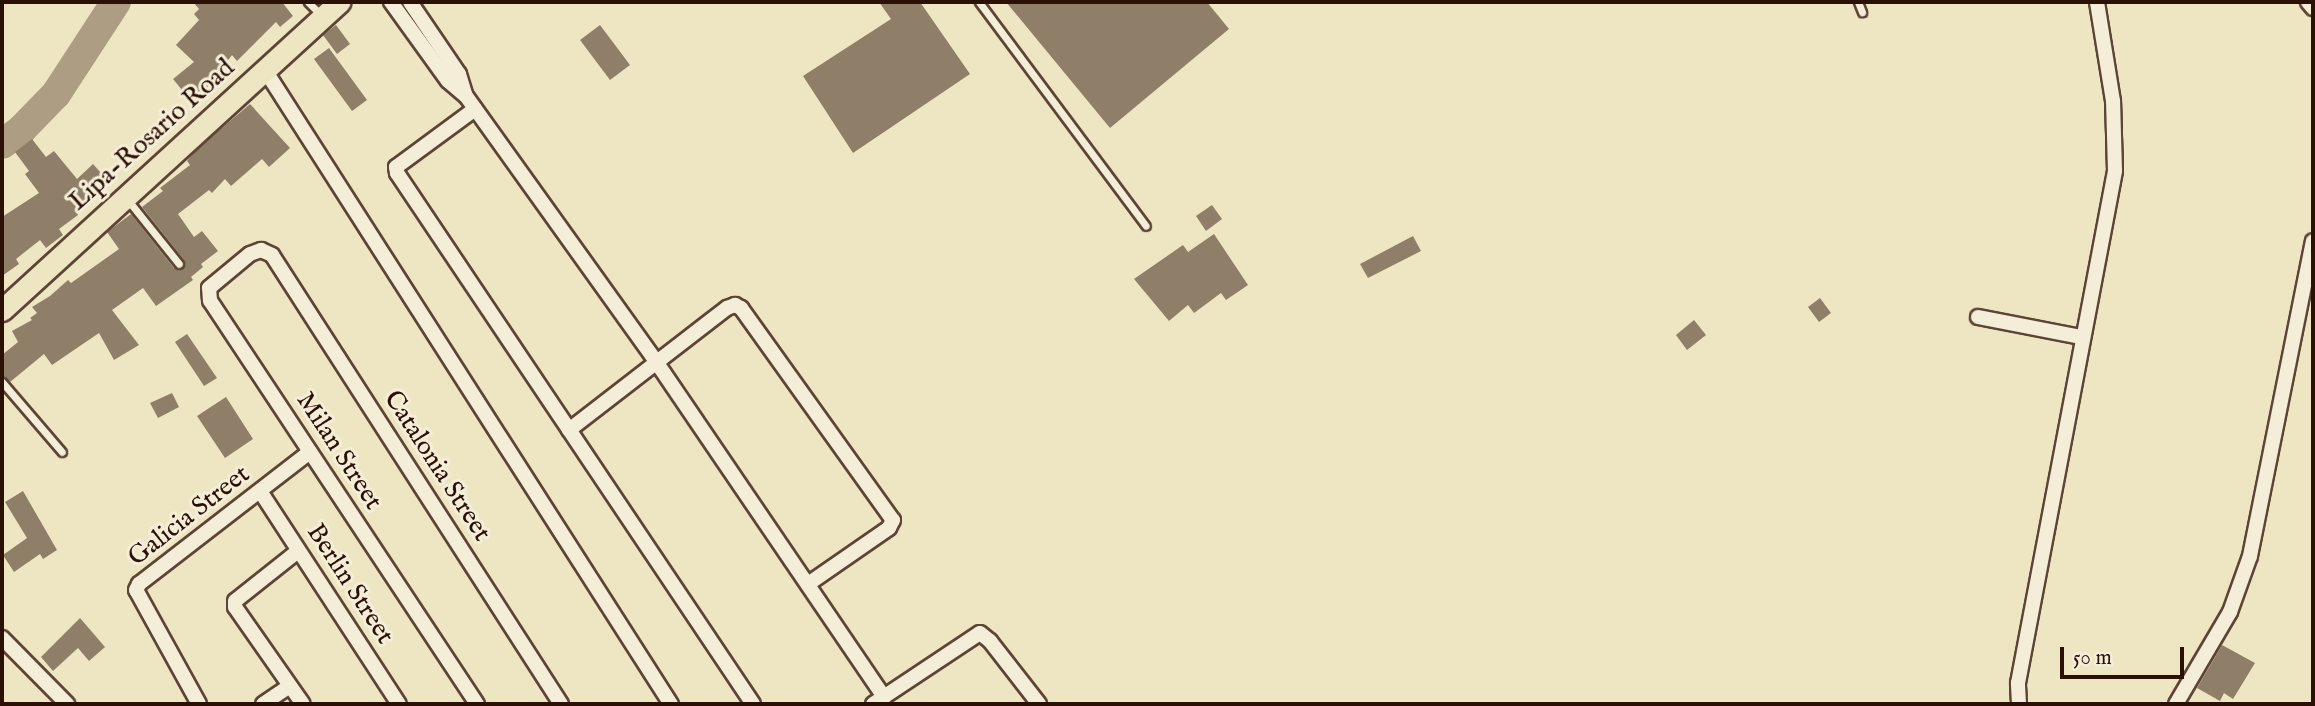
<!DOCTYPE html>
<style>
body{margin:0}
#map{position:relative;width:2315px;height:706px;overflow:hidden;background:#eee5c3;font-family:"IM FELL English",serif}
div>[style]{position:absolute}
.river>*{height:30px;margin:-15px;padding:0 15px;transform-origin:15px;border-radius:15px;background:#ac9d83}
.building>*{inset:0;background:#907f68}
.roads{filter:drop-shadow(2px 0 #5c4535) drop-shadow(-2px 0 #5c4535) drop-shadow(0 2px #5c4535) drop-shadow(0 -2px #5c4535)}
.service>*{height:7px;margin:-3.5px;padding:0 3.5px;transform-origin:3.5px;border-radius:3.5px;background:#f4eed8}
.minor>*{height:14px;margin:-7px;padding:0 7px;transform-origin:7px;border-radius:7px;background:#f4eed8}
.primary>*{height:21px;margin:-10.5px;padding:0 10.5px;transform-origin:10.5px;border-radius:10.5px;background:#eee5c3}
span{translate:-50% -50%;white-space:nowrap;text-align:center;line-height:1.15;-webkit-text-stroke:6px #f4eed8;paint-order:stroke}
.street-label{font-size:26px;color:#2b1006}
.frame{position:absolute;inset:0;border:4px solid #2b1006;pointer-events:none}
.scale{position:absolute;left:2060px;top:647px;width:124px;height:32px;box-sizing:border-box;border:4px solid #2b1006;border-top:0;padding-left:9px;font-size:21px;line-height:24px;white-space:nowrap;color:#2b1006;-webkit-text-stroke:5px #f4eed8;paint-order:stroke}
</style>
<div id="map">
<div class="river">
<i style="left:2px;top:144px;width:24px;rotate:-36deg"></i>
<i style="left:21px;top:130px;width:50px;rotate:-45.8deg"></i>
<i style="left:56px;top:94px;width:110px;rotate:-56.9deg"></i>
</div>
<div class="building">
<i style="clip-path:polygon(193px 2px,282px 2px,293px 16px,280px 27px,276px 22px,237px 61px,232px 55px,206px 89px,210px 94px,195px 106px,173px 79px,194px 62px,176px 45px,199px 20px,194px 14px,199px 9px)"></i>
<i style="clip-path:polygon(879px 2px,920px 2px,970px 74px,853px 153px,803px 76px,891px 19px)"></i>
<i style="clip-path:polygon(1006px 2px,1207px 2px,1229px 29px,1110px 128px)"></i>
<i style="clip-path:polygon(336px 25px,350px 44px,337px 54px,323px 35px)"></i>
<i style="clip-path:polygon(600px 25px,630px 65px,610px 80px,580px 40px)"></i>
<i style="clip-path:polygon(329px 48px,367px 100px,352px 111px,314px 59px)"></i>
<i style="clip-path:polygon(250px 104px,290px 148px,269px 167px,262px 159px,231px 186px,225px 179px,212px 193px,209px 190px,178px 214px,194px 237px,202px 231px,218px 251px,201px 264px,203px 267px,191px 277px,193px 280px,156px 306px,143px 288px,112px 310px,139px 345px,114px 360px,99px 333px,52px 365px,44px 354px,10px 382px,2px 376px,2px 355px,18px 342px,12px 331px,32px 320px,30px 318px,37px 313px,32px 307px,50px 296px,68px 280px,71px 283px,119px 249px,107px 232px,131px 214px,174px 268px,183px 268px,184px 260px,142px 207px,163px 191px,160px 188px,190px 165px,187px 161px,196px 150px)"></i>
<i style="clip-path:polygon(32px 139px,46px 157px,54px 151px,77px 179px,93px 164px,109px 182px,76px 212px,78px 215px,59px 229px,63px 235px,46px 248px,40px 240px,16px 259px,19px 264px,2px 276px,2px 217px,39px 193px,25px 174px,29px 171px,15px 152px)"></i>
<i style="clip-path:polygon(1212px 205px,1222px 219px,1206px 231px,1196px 216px)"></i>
<i style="clip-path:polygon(1214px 234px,1248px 285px,1226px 300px,1221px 293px,1194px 313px,1188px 305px,1169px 321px,1134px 279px,1183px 245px,1188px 252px)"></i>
<i style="clip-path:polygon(1413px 236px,1421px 251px,1368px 278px,1360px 264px)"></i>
<i style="clip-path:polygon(1820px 298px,1831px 313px,1819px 322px,1808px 307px)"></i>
<i style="clip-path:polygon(1694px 320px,1706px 335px,1687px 350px,1676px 335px)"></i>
<i style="clip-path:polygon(187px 334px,217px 378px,204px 386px,175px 342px)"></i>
<i style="clip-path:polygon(172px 393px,179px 407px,158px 418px,150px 403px)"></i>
<i style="clip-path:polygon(226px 397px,253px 439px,225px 458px,197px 416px)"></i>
<i style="clip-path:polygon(23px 491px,57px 550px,43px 559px,40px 554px,14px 572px,3px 555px,27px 538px,5px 502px)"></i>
<i style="clip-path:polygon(80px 618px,105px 647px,89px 661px,78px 648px,53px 671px,41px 657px)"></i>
<i style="clip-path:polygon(2222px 645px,2255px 663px,2233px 699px,2224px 693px,2220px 701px,2197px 688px)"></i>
</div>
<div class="roads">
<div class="service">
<i style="left:308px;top:2px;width:20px;rotate:45deg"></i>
<i style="left:979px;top:2px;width:279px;rotate:53.3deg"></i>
<i style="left:1858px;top:2px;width:11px;rotate:68deg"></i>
<i style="left:127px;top:199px;width:83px;rotate:51.3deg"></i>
<i style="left:2px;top:382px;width:92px;rotate:49.4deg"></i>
</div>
<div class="minor">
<i style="left:391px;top:2px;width:97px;rotate:54.2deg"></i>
<i style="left:448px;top:81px;width:23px;rotate:40deg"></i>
<i style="left:466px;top:96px;width:328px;rotate:54.4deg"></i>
<i style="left:657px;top:363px;width:404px;rotate:55.8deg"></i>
<i style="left:410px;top:2px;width:87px;rotate:55.8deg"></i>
<i style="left:459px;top:74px;width:21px;rotate:73deg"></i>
<i style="left:2308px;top:2px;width:8px;rotate:50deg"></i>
<i style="left:265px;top:70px;width:753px;rotate:57.37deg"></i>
<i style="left:475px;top:109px;width:98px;rotate:143.7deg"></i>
<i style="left:396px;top:167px;width:6px;rotate:81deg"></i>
<i style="left:397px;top:173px;width:639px;rotate:56.16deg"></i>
<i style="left:1978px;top:317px;width:105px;rotate:11deg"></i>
<i style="left:569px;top:430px;width:200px;rotate:-37.7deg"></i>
<i style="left:727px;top:308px;width:9px;rotate:-21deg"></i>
<i style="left:735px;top:305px;width:7px;rotate:27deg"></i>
<i style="left:741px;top:308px;width:261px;rotate:54.4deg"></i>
<i style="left:893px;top:520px;width:9px;rotate:117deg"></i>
<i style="left:889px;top:528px;width:98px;rotate:145.3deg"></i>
<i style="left:260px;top:491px;width:254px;rotate:56.9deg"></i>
<i style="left:298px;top:551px;width:80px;rotate:141.6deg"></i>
<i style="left:235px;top:601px;width:6px;rotate:90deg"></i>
<i style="left:235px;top:607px;width:118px;rotate:55deg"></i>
<i style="left:2px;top:638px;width:93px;rotate:45.4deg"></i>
<i style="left:199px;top:704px;width:130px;rotate:-118.9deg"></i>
<i style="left:136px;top:590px;width:7px;rotate:-63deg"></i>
<i style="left:139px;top:584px;width:216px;rotate:-37.7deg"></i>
<i style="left:263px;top:704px;width:32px;rotate:-34deg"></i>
<i style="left:477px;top:704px;width:483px;rotate:-123.5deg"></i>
<i style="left:210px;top:301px;width:13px;rotate:-94deg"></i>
<i style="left:209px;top:288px;width:53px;rotate:-39.7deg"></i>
<i style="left:250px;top:254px;width:12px;rotate:-20deg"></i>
<i style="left:261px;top:250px;width:12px;rotate:24deg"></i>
<i style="left:272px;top:255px;width:534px;rotate:57.23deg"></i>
<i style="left:873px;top:704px;width:128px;rotate:-33.6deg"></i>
<i style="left:980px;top:633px;width:13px;rotate:39deg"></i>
<i style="left:990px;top:641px;width:80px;rotate:52.1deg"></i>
<i style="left:2019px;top:704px;width:21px;rotate:-93deg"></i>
<i style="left:2018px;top:683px;width:521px;rotate:-79.27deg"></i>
<i style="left:2115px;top:171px;width:70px;rotate:-91.6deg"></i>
<i style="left:2113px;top:101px;width:100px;rotate:-99.2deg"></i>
<i style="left:2176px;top:704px;width:107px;rotate:-59.6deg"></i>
<i style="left:2230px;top:612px;width:59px;rotate:-70.3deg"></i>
<i style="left:2250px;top:556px;width:321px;rotate:-78.7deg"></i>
</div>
<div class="primary">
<i style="left:2px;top:310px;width:457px;rotate:-42.4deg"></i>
</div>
</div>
<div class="street-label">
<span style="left:152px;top:135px;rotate:-42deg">Lipa-Rosario Road</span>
<span style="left:339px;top:451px;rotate:57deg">Milan Street</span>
<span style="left:437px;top:466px;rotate:57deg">Catalonia Street</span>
<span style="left:189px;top:516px;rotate:-38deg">Galicia Street</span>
<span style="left:350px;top:584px;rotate:57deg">Berlin Street</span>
</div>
<div class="frame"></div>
<div class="scale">50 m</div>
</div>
